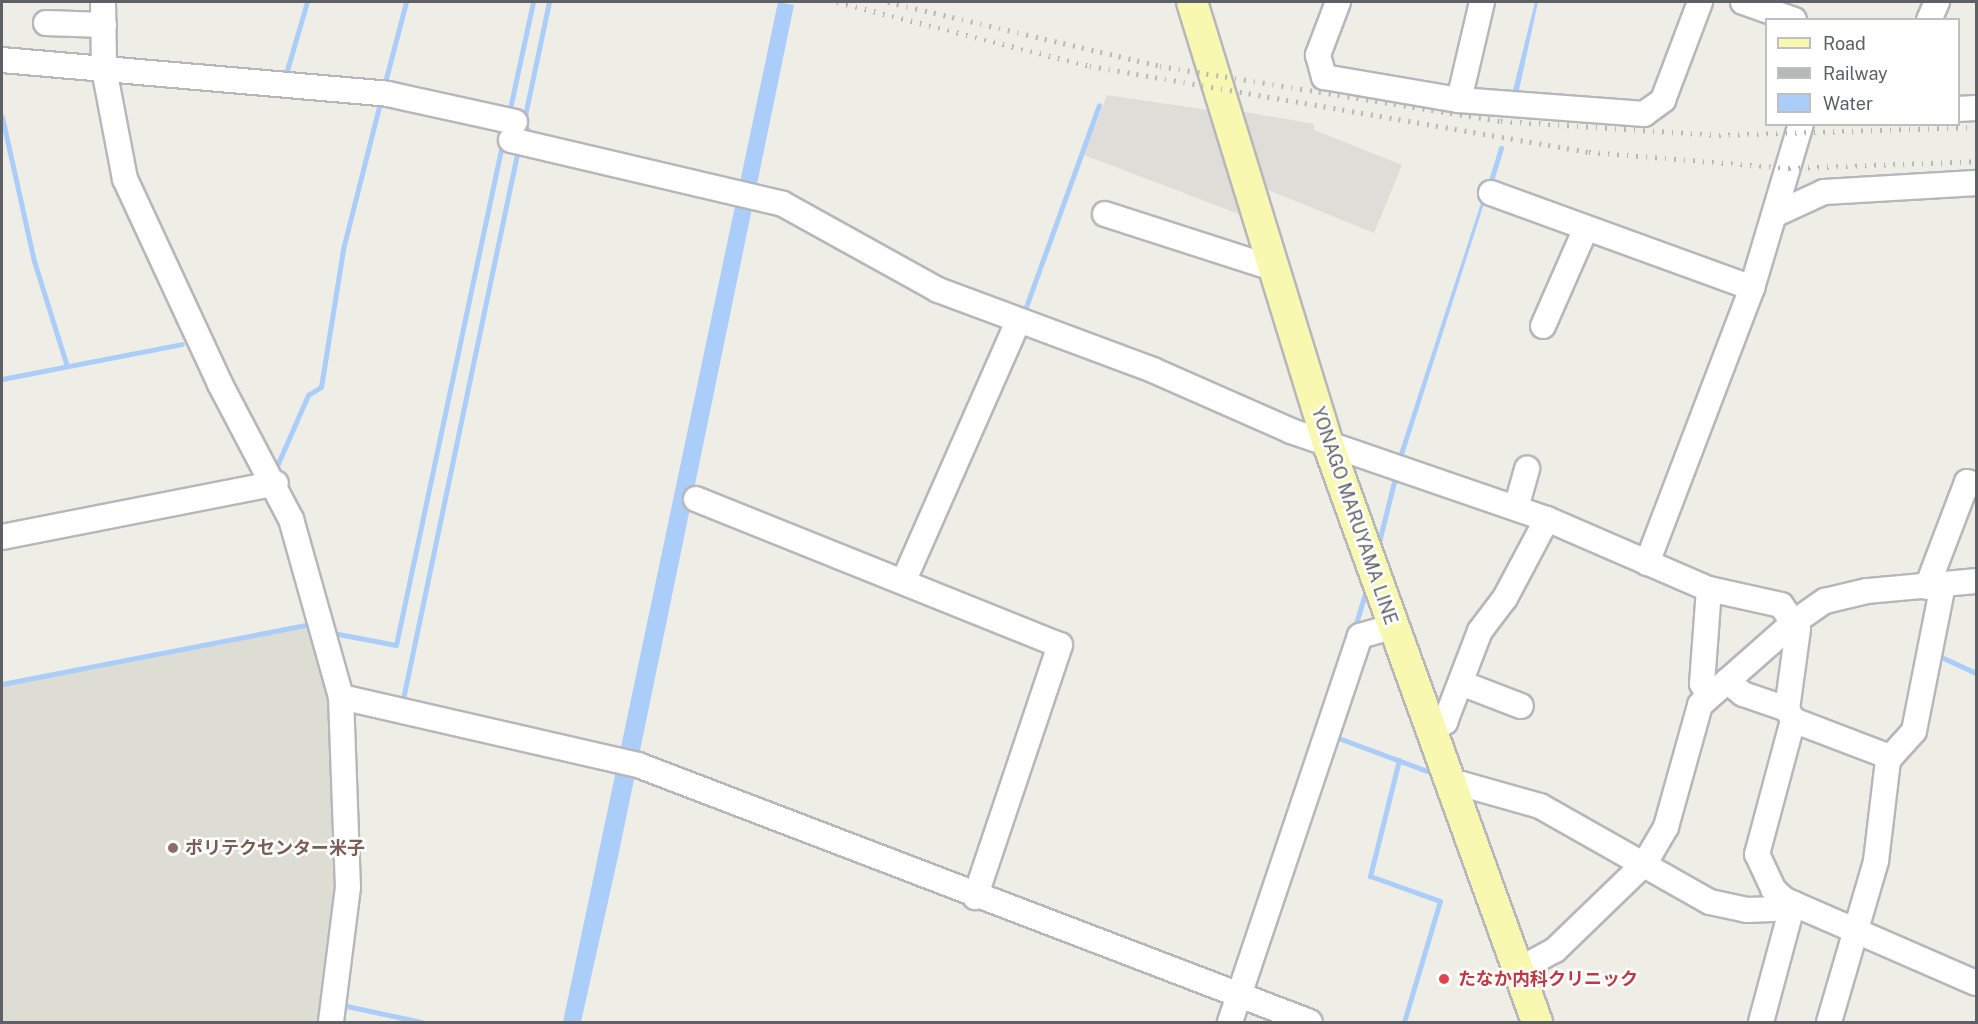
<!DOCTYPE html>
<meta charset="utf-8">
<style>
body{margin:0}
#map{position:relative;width:1978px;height:1024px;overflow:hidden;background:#efeee6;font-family:"Public Sans","Noto Sans JP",sans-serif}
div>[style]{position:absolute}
.industrial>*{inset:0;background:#deddd8}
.education>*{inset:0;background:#deddd4}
.water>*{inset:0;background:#abcdf9}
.stream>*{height:5px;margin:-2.5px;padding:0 2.5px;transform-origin:2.5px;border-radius:2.5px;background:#abcdf9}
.roads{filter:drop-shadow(2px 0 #b6b7bc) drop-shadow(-2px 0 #b6b7bc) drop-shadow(0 2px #b6b7bc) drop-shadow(0 -2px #b6b7bc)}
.minor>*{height:24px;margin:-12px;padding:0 12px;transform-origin:12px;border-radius:12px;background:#fff}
.major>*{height:30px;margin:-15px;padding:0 15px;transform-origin:15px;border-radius:15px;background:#f9f8b0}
.rail>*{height:4.5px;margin-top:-2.25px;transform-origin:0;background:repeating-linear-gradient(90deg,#b6b7b7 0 1.5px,transparent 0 9.5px)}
.dots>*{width:16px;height:16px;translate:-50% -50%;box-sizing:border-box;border:3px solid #fff;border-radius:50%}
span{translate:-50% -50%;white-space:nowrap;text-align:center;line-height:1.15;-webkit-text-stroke:5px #fff;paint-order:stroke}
.street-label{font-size:18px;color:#5d6065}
.education-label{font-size:18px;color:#785e54;font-weight:700}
.left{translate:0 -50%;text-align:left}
.health-label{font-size:18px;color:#be3a42;font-weight:700}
.frame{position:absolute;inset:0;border:3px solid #5d6065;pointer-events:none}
.legend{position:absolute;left:1765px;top:18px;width:195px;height:108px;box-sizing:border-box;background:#fff;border:2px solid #bebfc1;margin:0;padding:8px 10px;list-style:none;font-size:18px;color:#5d6065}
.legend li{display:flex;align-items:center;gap:12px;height:30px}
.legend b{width:30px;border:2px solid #bebfc1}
</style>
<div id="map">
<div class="industrial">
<i style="clip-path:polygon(1107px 95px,1215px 111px,1244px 216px,1084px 155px)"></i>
<i style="clip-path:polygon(1239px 111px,1314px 124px,1314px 130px,1402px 165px,1374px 233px,1261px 187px)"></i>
</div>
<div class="education">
<i style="clip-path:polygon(318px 624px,334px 688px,344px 822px,326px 1022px,2px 1022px,2px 686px)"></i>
</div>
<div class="water">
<i style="clip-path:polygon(778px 2px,794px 5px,618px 857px,581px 1022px,563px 1022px)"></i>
<i style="clip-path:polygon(1535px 2px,1538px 2px,1518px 95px,1512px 94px)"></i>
<i style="clip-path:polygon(1484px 194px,1487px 194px,1402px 461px,1397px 460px)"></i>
</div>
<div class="stream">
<i style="left:285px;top:77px;width:78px;rotate:-73.7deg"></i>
<i style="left:384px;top:86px;width:87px;rotate:-75.3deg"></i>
<i style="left:509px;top:113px;width:114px;rotate:-77.8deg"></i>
<i style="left:2px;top:117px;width:148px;rotate:77.5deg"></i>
<i style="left:34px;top:261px;width:110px;rotate:72.6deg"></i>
<i style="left:532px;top:134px;width:13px;rotate:-135deg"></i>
<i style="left:523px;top:125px;width:126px;rotate:-78.1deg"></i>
<i style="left:1489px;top:187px;width:41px;rotate:-72.9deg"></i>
<i style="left:1023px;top:315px;width:223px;rotate:-70.1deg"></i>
<i style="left:2px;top:379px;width:183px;rotate:-11deg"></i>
<i style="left:276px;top:468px;width:80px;rotate:-66.3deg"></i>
<i style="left:308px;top:395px;width:15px;rotate:-32deg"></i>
<i style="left:321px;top:387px;width:140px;rotate:-80.9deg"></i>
<i style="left:343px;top:249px;width:155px;rotate:-75.8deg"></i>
<i style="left:1378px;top:546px;width:74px;rotate:-76deg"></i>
<i style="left:1354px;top:630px;width:45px;rotate:-73.2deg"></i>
<i style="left:333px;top:633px;width:64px;rotate:10.8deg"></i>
<i style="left:396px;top:645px;width:516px;rotate:-78.04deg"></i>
<i style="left:1939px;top:656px;width:41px;rotate:24.7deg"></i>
<i style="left:2px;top:684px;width:319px;rotate:-11deg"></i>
<i style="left:403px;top:699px;width:562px;rotate:-78.19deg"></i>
<i style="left:1333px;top:736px;width:100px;rotate:20.4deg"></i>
<i style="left:1399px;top:760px;width:120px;rotate:104deg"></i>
<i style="left:1370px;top:876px;width:74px;rotate:19.7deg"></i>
<i style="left:1440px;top:901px;width:126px;rotate:106.6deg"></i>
<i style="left:342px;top:1005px;width:81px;rotate:12.1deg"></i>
</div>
<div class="roads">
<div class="minor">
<i style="left:103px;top:2px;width:67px;rotate:89.1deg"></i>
<i style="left:104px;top:69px;width:112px;rotate:79.2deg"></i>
<i style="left:125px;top:179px;width:226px;rotate:65.1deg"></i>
<i style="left:220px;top:384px;width:153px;rotate:62.3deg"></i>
<i style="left:291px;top:519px;width:185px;rotate:74.3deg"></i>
<i style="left:341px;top:697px;width:190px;rotate:87.9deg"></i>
<i style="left:348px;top:887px;width:136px;rotate:97.2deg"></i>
<i style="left:1338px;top:2px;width:57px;rotate:110.7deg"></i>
<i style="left:1318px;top:55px;width:23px;rotate:75deg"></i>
<i style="left:1324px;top:77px;width:137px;rotate:9.7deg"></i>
<i style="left:1459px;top:100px;width:186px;rotate:4.3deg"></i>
<i style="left:1644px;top:114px;width:24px;rotate:-36deg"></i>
<i style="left:1663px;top:100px;width:105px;rotate:-69.3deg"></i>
<i style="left:1743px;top:2px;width:54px;rotate:19.4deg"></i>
<i style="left:1929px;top:20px;width:20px;rotate:-66deg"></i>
<i style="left:46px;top:23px;width:58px;rotate:2deg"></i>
<i style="left:2px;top:60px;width:387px;rotate:5deg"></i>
<i style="left:388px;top:94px;width:130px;rotate:12.4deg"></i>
<i style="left:1459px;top:100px;width:101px;rotate:-76.8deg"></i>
<i style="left:1958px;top:109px;width:18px;rotate:-3deg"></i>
<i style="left:511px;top:140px;width:279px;rotate:13.2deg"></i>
<i style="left:783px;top:204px;width:177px;rotate:29deg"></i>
<i style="left:938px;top:290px;width:229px;rotate:20.4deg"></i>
<i style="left:1153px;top:370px;width:151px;rotate:23.8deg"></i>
<i style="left:1291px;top:431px;width:271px;rotate:19deg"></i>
<i style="left:1547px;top:519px;width:176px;rotate:23.4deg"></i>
<i style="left:1709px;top:589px;width:95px;rotate:94.2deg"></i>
<i style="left:1702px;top:684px;width:13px;rotate:58deg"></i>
<i style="left:1491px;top:193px;width:278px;rotate:20deg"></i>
<i style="left:1105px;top:214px;width:179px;rotate:17.9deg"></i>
<i style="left:1776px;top:214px;width:53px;rotate:-24.6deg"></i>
<i style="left:1824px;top:192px;width:152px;rotate:-3.4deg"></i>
<i style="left:1543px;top:326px;width:107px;rotate:-66.3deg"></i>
<i style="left:696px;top:499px;width:392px;rotate:21.9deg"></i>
<i style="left:1060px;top:645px;width:266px;rotate:108.6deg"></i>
<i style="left:1516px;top:508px;width:41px;rotate:-74.2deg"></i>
<i style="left:2px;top:537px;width:279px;rotate:-11.1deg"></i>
<i style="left:1647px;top:563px;width:294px;rotate:-69.1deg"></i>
<i style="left:1752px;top:288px;width:171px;rotate:-73.4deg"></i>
<i style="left:904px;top:580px;width:283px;rotate:-66.2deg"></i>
<i style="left:1927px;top:587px;width:112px;rotate:-69.1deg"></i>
<i style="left:1967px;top:482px;width:9px;rotate:18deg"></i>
<i style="left:1709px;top:589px;width:74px;rotate:12.5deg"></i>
<i style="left:1781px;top:605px;width:29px;rotate:55deg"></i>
<i style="left:1798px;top:629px;width:81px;rotate:97.8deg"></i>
<i style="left:1787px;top:709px;width:13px;rotate:61deg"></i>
<i style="left:1793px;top:720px;width:139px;rotate:105deg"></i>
<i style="left:1757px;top:854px;width:38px;rotate:65deg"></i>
<i style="left:1773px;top:889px;width:16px;rotate:43deg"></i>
<i style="left:1727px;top:681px;width:21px;rotate:39deg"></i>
<i style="left:1743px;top:694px;width:46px;rotate:18.8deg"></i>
<i style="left:1461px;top:683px;width:64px;rotate:21deg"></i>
<i style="left:341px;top:697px;width:305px;rotate:12.9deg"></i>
<i style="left:638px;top:765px;width:719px;rotate:20.93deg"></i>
<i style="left:1793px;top:720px;width:104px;rotate:20.9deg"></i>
<i style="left:1430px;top:729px;width:17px;rotate:-25deg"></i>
<i style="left:1445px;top:722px;width:97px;rotate:-69deg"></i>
<i style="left:1480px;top:631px;width:41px;rotate:-52.9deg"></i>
<i style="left:1505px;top:598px;width:89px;rotate:-62deg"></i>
<i style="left:1452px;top:787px;width:10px;rotate:-17deg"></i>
<i style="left:1462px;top:784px;width:81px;rotate:15.8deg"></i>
<i style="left:1540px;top:806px;width:195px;rotate:29.5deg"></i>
<i style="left:1710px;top:902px;width:38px;rotate:12deg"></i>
<i style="left:1747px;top:910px;width:25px;rotate:-2deg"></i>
<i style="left:1772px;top:909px;width:16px;rotate:-35deg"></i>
<i style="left:1785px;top:900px;width:208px;rotate:23.5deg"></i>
<i style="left:1518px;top:970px;width:42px;rotate:-28.4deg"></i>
<i style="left:1555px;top:950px;width:125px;rotate:-44deg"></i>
<i style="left:1645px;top:863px;width:42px;rotate:-59.7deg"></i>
<i style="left:1666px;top:827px;width:127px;rotate:-74.4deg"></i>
<i style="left:1700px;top:705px;width:124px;rotate:-41.4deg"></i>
<i style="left:1793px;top:623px;width:39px;rotate:-35deg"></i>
<i style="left:1825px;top:601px;width:43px;rotate:-13.4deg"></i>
<i style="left:1867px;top:591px;width:109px;rotate:-5.2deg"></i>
<i style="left:1230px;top:1022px;width:407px;rotate:-71.4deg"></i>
<i style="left:1360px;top:636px;width:32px;rotate:-16deg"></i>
<i style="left:1761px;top:1022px;width:123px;rotate:-74.9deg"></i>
<i style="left:1829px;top:1022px;width:168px;rotate:-73.7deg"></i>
<i style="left:1876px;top:861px;width:102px;rotate:-83.2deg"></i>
<i style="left:1888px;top:760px;width:39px;rotate:-48deg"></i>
<i style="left:1914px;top:731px;width:149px;rotate:-78.8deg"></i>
</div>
<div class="major">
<i style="left:1192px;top:2px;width:462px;rotate:72.9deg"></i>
<i style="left:1328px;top:444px;width:615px;rotate:70.12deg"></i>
</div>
</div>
<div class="rail">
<i style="left:837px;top:2px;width:261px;rotate:14.2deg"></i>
<i style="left:1090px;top:66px;width:506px;rotate:9.78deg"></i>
<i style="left:1589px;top:152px;width:201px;rotate:4.6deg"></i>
<i style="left:1789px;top:168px;width:187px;rotate:-2.1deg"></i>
<i style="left:888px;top:2px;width:279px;rotate:13.2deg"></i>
<i style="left:1160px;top:66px;width:345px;rotate:9.2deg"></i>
<i style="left:1501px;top:121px;width:218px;rotate:3.7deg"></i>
<i style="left:1719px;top:135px;width:257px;rotate:-1.8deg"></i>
</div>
<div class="dots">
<i style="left:173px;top:848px;background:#8d6e63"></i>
<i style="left:1444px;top:979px;background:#e0444e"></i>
</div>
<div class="street-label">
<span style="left:1354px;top:516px;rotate:71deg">YONAGO MARUYAMA LINE</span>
</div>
<div class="education-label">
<span class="left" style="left:185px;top:848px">ポリテクセンター米子</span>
</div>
<div class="health-label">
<span class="left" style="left:1458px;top:979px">たなか内科クリニック</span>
</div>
<div class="frame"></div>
<ul class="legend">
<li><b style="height:8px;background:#f9f8b0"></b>Road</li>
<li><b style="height:8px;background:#b6b7b7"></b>Railway</li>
<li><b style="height:16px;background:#abcdf9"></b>Water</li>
</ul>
</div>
